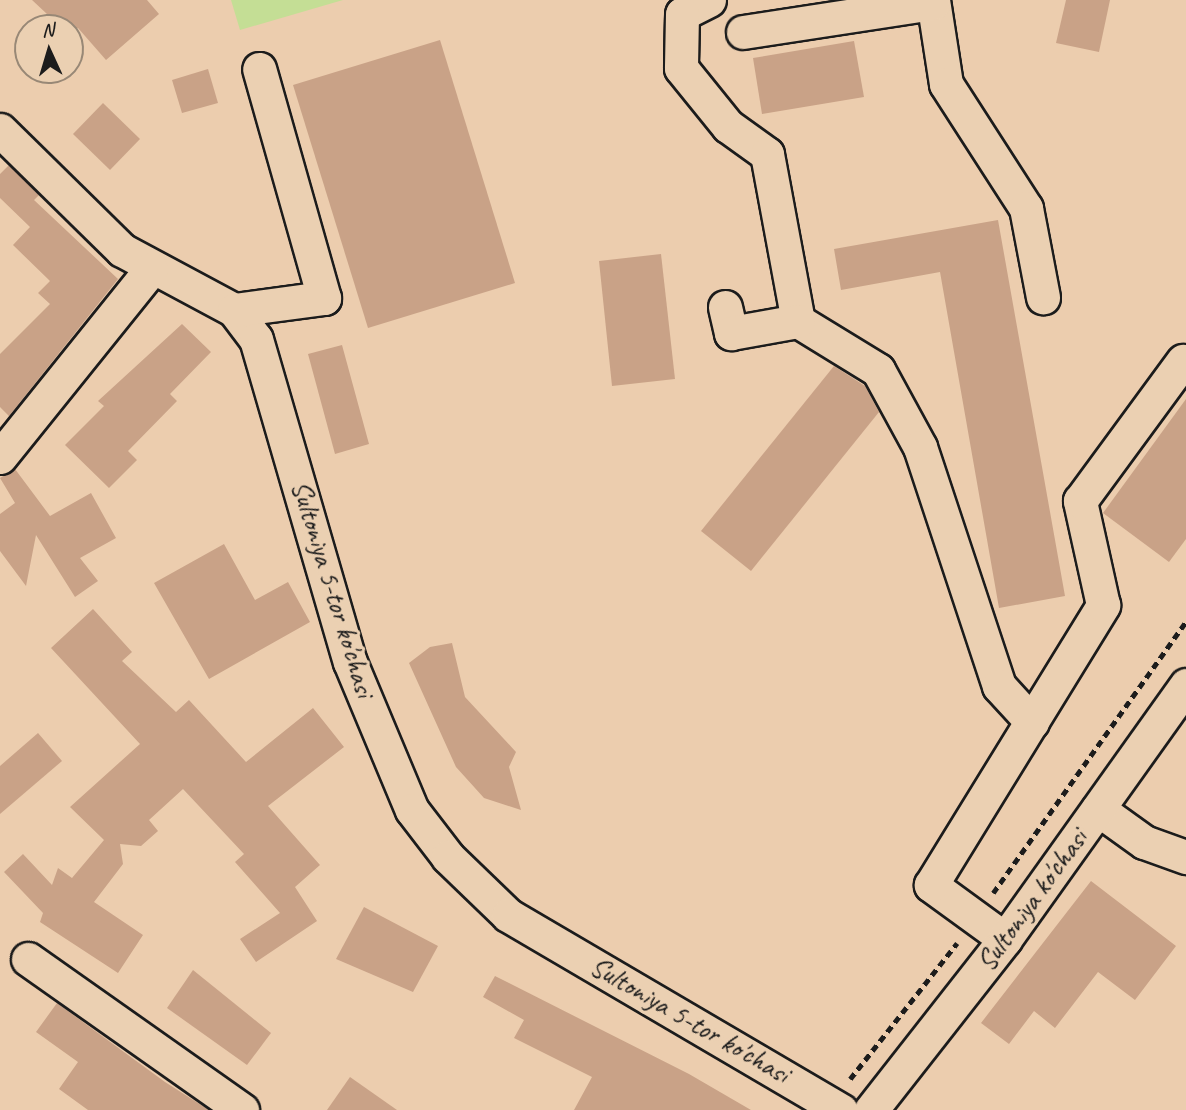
<!DOCTYPE html>
<style>
body{margin:0}
#map{position:relative;width:1186px;height:1110px;overflow:hidden;background:#eccdae;font-family:Caveat,sans-serif}
div>[style]{position:absolute}
.green>*{inset:0;background:#c4de95}
.building>*{inset:0;background:#c9a287}
.path>*{height:4.5px;margin-top:-2.25px;transform-origin:0;background:repeating-linear-gradient(90deg,#1c1c1c 0 7px,transparent 0 12px)}
.roads{filter:drop-shadow(2px 0 #1c1c1c) drop-shadow(-2px 0 #1c1c1c) drop-shadow(0 2px #1c1c1c) drop-shadow(0 -2px #1c1c1c)}
.minor>*{height:33px;margin:-16.5px;padding:0 16.5px;transform-origin:16.5px;border-radius:16.5px;background:#ebd0b2}
span{translate:-50% -50%;white-space:nowrap;text-align:center;line-height:1.15;-webkit-text-stroke:6px #ebd0b2;paint-order:stroke}
.street-label{font-size:28px;color:#1c1c1c}
.north{position:absolute;left:14px;top:14px;width:70px;height:70px;box-sizing:border-box;background:#ebd0b2;border:2px solid #988876;border-radius:50%;rotate:356deg;font-size:19px;font-weight:700;line-height:28px;text-align:center;color:#1c1c1c}
.north::after{content:'';display:block;margin:auto;width:24px;height:32px;background:#1c1c1c;clip-path:polygon(50% 0,100% 100%,50% 72%,0 100%)}
</style>
<div id="map">
<div class="green">
<i style="clip-path:polygon(231px 0,343px 0,240px 30px)"></i>
</div>
<div class="building">
<i style="clip-path:polygon(32px 0,147px 0,159px 14px,106px 60px,78px 28px,62px 28px)"></i>
<i style="clip-path:polygon(1066px 0,1110px 0,1099px 52px,1056px 43px)"></i>
<i style="clip-path:polygon(440px 40px,515px 283px,368px 328px,293px 85px)"></i>
<i style="clip-path:polygon(854px 41px,864px 97px,762px 114px,753px 58px)"></i>
<i style="clip-path:polygon(208px 69px,218px 103px,182px 113px,172px 80px)"></i>
<i style="clip-path:polygon(103px 103px,140px 139px,110px 170px,73px 134px)"></i>
<i style="clip-path:polygon(9px 165px,39px 195px,34px 200px,118px 279px,9px 416px,0 407px,0 354px,50px 304px,38px 293px,50px 281px,13px 245px,30px 227px,0 198px,0 174px)"></i>
<i style="clip-path:polygon(998px 220px,1065px 596px,999px 608px,940px 272px,841px 290px,834px 249px)"></i>
<i style="clip-path:polygon(661px 254px,675px 379px,612px 386px,599px 261px)"></i>
<i style="clip-path:polygon(182px 324px,211px 352px,170px 394px,177px 401px,128px 451px,137px 460px,109px 488px,65px 445px,104px 406px,98px 401px)"></i>
<i style="clip-path:polygon(342px 345px,369px 444px,335px 454px,308px 354px)"></i>
<i style="clip-path:polygon(834px 366px,865px 386px,879px 412px,751px 571px,701px 531px)"></i>
<i style="clip-path:polygon(1186px 399px,1186px 539px,1169px 562px,1103px 513px)"></i>
<i style="clip-path:polygon(15px 469px,50px 516px,91px 493px,116px 538px,80px 558px,98px 581px,75px 597px,36px 535px,26px 586px,0 551px,0 514px,15px 503px,0 478px)"></i>
<i style="clip-path:polygon(224px 544px,255px 600px,288px 582px,310px 622px,209px 679px,154px 583px)"></i>
<i style="clip-path:polygon(93px 609px,132px 652px,122px 661px,176px 712px,189px 700px,246px 762px,313px 708px,344px 747px,268px 806px,320px 865px,295px 887px,317px 921px,256px 962px,240px 939px,280px 913px,235px 862px,244px 854px,183px 789px,149px 820px,158px 831px,141px 846px,120px 844px,123px 864px,94px 902px,143px 935px,118px 973px,40px 922px,43px 913px,4px 872px,23px 854px,52px 885px,58px 868px,72px 878px,104px 840px,70px 807px,140px 744px,51px 648px)"></i>
<i style="clip-path:polygon(452px 643px,465px 697px,516px 752px,509px 767px,521px 810px,484px 798px,456px 767px,409px 663px,430px 647px)"></i>
<i style="clip-path:polygon(38px 733px,62px 761px,0 814px,0 766px)"></i>
<i style="clip-path:polygon(1091px 881px,1176px 946px,1135px 1000px,1098px 972px,1055px 1028px,1034px 1011px,1009px 1044px,981px 1023px)"></i>
<i style="clip-path:polygon(364px 907px,438px 946px,413px 992px,336px 959px)"></i>
<i style="clip-path:polygon(193px 970px,271px 1033px,247px 1065px,167px 1008px)"></i>
<i style="clip-path:polygon(495px 976px,689px 1074px,751px 1110px,574px 1110px,592px 1077px,514px 1038px,524px 1020px,483px 997px)"></i>
<i style="clip-path:polygon(57px 1003px,165px 1082px,209px 1110px,88px 1110px,59px 1089px,78px 1062px,36px 1032px)"></i>
<i style="clip-path:polygon(350px 1077px,397px 1110px,327px 1110px)"></i>
</div>
<div class="path">
<i style="left:993px;top:893px;width:334px;rotate:-54.6deg"></i>
<i style="left:850px;top:1079px;width:173px;rotate:-51.8deg"></i>
</div>
<div class="roads">
<div class="minor">
<i style="left:709px;top:0;width:30px;rotate:153deg"></i>
<i style="left:682px;top:14px;width:54px;rotate:91.1deg"></i>
<i style="left:681px;top:68px;width:75px;rotate:51deg"></i>
<i style="left:728px;top:126px;width:48px;rotate:35.7deg"></i>
<i style="left:767px;top:154px;width:170px;rotate:79.5deg"></i>
<i style="left:798px;top:321px;width:94px;rotate:31.5deg"></i>
<i style="left:878px;top:370px;width:88px;rotate:61.4deg"></i>
<i style="left:920px;top:447px;width:252px;rotate:71.7deg"></i>
<i style="left:999px;top:686px;width:49px;rotate:47.5deg"></i>
<i style="left:933px;top:0;width:85px;rotate:81.2deg"></i>
<i style="left:946px;top:84px;width:148px;rotate:57.2deg"></i>
<i style="left:1026px;top:208px;width:91px;rotate:79.2deg"></i>
<i style="left:743px;top:32px;width:192px;rotate:-8.7deg"></i>
<i style="left:0;top:130px;width:171px;rotate:44.5deg"></i>
<i style="left:122px;top:250px;width:127px;rotate:28.2deg"></i>
<i style="left:234px;top:310px;width:36px;rotate:53deg"></i>
<i style="left:256px;top:339px;width:336px;rotate:73.8deg"></i>
<i style="left:350px;top:662px;width:160px;rotate:67.3deg"></i>
<i style="left:412px;top:810px;width:59px;rotate:52.5deg"></i>
<i style="left:448px;top:857px;width:83px;rotate:44deg"></i>
<i style="left:508px;top:915px;width:386px;rotate:30.4deg"></i>
<i style="left:725px;top:307px;width:27px;rotate:77deg"></i>
<i style="left:731px;top:333px;width:68px;rotate:-10.2deg"></i>
<i style="left:234px;top:310px;width:91px;rotate:-7.6deg"></i>
<i style="left:324px;top:298px;width:238px;rotate:-105.8deg"></i>
<i style="left:0;top:457px;width:241px;rotate:-51.2deg"></i>
<i style="left:1098px;top:809px;width:57px;rotate:35.7deg"></i>
<i style="left:1144px;top:842px;width:45px;rotate:19.7deg"></i>
<i style="left:1005px;top:939px;width:92px;rotate:-143.9deg"></i>
<i style="left:931px;top:885px;width:329px;rotate:-58.4deg"></i>
<i style="left:1103px;top:605px;width:107px;rotate:-102.5deg"></i>
<i style="left:1080px;top:501px;width:174px;rotate:-53.7deg"></i>
<i style="left:28px;top:959px;width:262px;rotate:35.2deg"></i>
<i style="left:871px;top:1110px;width:217px;rotate:-51.9deg"></i>
<i style="left:1005px;top:939px;width:312px;rotate:-54.5deg"></i>
</div>
</div>
<div class="street-label">
<span style="left:333px;top:589px;rotate:73deg">Sultoniya 5-tor ko'chasi</span>
<span style="left:1032px;top:900px;rotate:-54deg">Sultoniya ko'chasi</span>
<span style="left:690px;top:1020px;rotate:30deg">Sultoniya 5-tor ko'chasi</span>
</div>
<div class="north">N</div>
</div>
